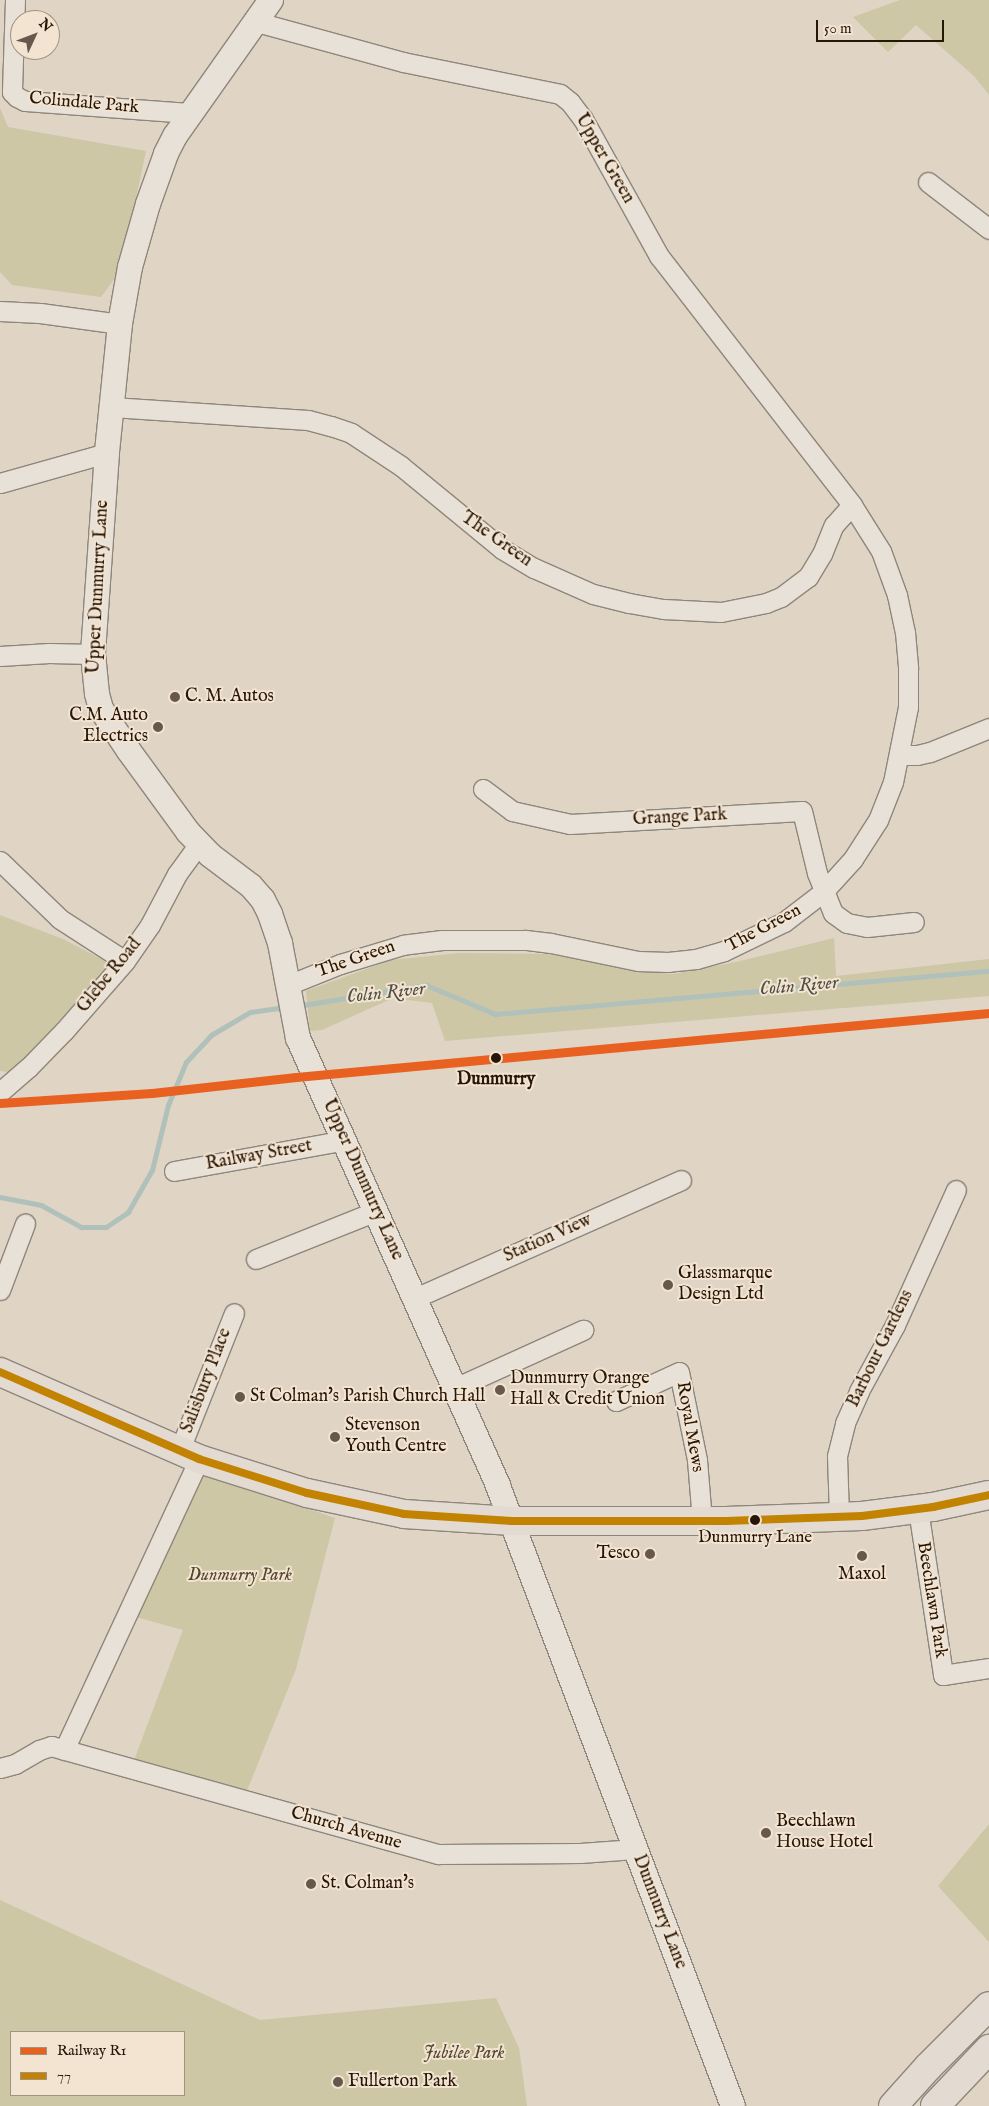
<!DOCTYPE html>
<style>
body{margin:0}
#map{position:relative;width:989px;height:2106px;overflow:hidden;background:#e0d4c4;font-family:"IM FELL English",serif}
div>[style]{position:absolute}
.green>*{inset:0;background:#cdc7a5}
.stream>*{height:5px;margin:-2.5px;padding:0 2.5px;transform-origin:2.5px;border-radius:2.5px;background:#b0c0bb}
.roads{filter:drop-shadow(1px 0 #8f867b) drop-shadow(-1px 0 #8f867b) drop-shadow(0 1px #8f867b) drop-shadow(0 -1px #8f867b)}
.minor>*{height:19px;margin:-9.5px;padding:0 9.5px;transform-origin:9.5px;border-radius:9.5px;background:#e7e1d8}
.tertiary>*{height:24px;margin:-12px;padding:0 12px;transform-origin:12px;border-radius:12px;background:#e7e1d8}
.primary>*{height:28px;margin:-14px;padding:0 14px;transform-origin:14px;border-radius:14px;background:#e3dbd2}
.motorway>*{height:28px;margin:-14px;padding:0 14px;transform-origin:14px;border-radius:14px;background:#e3dbd2}
.bus-1>*{height:8px;margin:-4px;padding:0 4px;transform-origin:4px;border-radius:4px;background:#c28202}
.rail-1>*{height:9px;margin:-4.5px;padding:0 4.5px;transform-origin:4.5px;border-radius:4.5px;background:#e86121}
.dots>*{width:14px;height:14px;translate:-50% -50%;box-sizing:border-box;border:2px solid #f3e4d1;border-radius:50%}
span{translate:-50% -50%;white-space:nowrap;text-align:center;line-height:1.15;-webkit-text-stroke:4px #f3e4d1;paint-order:stroke}
.bus-label{font-size:17px;color:#251608}
.street-label{font-size:18px;color:#251608}
.poi-label{font-size:18px;color:#251608}
.left{translate:0 -50%;text-align:left}
.right{translate:-100% -50%;text-align:right}
.stop-label{font-size:18px;color:#251608;font-weight:700}
.park-label{font-size:18px;color:#53482f;font-style:italic}
.water-label{font-size:19px;color:#4e4e45;font-style:italic}
.legend{position:absolute;left:10px;top:2031px;width:175px;height:65px;box-sizing:border-box;background:#f3e4d1;border:1px solid #a19281;margin:0;padding:6px 9px;list-style:none;font-size:15px;color:#251608}
.legend li{display:flex;align-items:center;gap:10px;height:25px}
.legend b{width:25px;border:1px solid #a19281}
.north{position:absolute;left:10px;top:10px;width:50px;height:50px;box-sizing:border-box;background:#f3e4d1;border:1px solid #a19281;border-radius:50%;rotate:47deg;font-size:14px;font-weight:700;line-height:20px;text-align:center;color:#251608}
.north::after{content:'';display:block;margin:auto;width:18px;height:22px;background:#66584a;clip-path:polygon(50% 0,100% 100%,50% 72%,0 100%)}
.scale{position:absolute;left:816px;top:20px;width:128px;height:22px;box-sizing:border-box;border:2px solid #251608;border-top:0;padding-left:6px;font-size:15px;line-height:18px;white-space:nowrap;color:#251608;-webkit-text-stroke:4px #f3e4d1;paint-order:stroke}
</style>
<div id="map">
<div class="green">
<i style="clip-path:polygon(900px 0,989px 0,989px 95px,974px 76px,916px 25px,888px 52px,853px 17px)"></i>
<i style="clip-path:polygon(0 108px,8px 127px,146px 151px,121px 270px,101px 297px,12px 285px,0 272px)"></i>
<i style="clip-path:polygon(0 915px,63px 939px,111px 964px,25px 1059px,8px 1072px,0 1071px)"></i>
<i style="clip-path:polygon(834px 938px,836px 976px,989px 959px,989px 996px,445px 1041px,432px 1003px,393px 998px,322px 1030px,310px 1031px,306px 991px,391px 960px,459px 953px,548px 954px,634px 971px,673px 974px,736px 962px)"></i>
<i style="clip-path:polygon(202px 1472px,335px 1518px,296px 1669px,246px 1793px,133px 1763px,183px 1630px,136px 1617px)"></i>
<i style="clip-path:polygon(989px 1824px,989px 1942px,938px 1886px)"></i>
<i style="clip-path:polygon(evenodd,0 1900px,260px 2020px,496px 1998px,519px 2048px,527px 2106px,0 2106px,0 1900px,184px 2032px,184px 2095px,11px 2095px,11px 2032px,184px 2032px)"></i>
</div>
<div class="stream">
<i style="left:297px;top:1006px;width:131px;rotate:-9.2deg"></i>
<i style="left:426px;top:985px;width:75px;rotate:22.8deg"></i>
<i style="left:495px;top:1014px;width:496px;rotate:-5deg"></i>
<i style="left:0;top:1197px;width:42px;rotate:11deg"></i>
<i style="left:41px;top:1205px;width:46px;rotate:28.8deg"></i>
<i style="left:81px;top:1227px;width:25px"></i>
<i style="left:106px;top:1227px;width:27px;rotate:-34deg"></i>
<i style="left:128px;top:1212px;width:48px;rotate:-60.3deg"></i>
<i style="left:152px;top:1170px;width:67px;rotate:-76.2deg"></i>
<i style="left:168px;top:1105px;width:47px;rotate:-67.3deg"></i>
<i style="left:186px;top:1062px;width:37px;rotate:-47deg"></i>
<i style="left:211px;top:1035px;width:45px;rotate:-30.5deg"></i>
<i style="left:250px;top:1012px;width:36px;rotate:-8deg"></i>
</div>
<div class="roads">
<div class="minor">
<i style="left:15px;top:0;width:92px;rotate:91.9deg"></i>
<i style="left:12px;top:92px;width:7px;rotate:45deg"></i>
<i style="left:17px;top:97px;width:9px;rotate:27deg"></i>
<i style="left:25px;top:101px;width:165px;rotate:4.2deg"></i>
<i style="left:257px;top:22px;width:151px;rotate:15.3deg"></i>
<i style="left:403px;top:62px;width:160px;rotate:11.5deg"></i>
<i style="left:560px;top:94px;width:13px;rotate:39deg"></i>
<i style="left:570px;top:102px;width:21px;rotate:53deg"></i>
<i style="left:583px;top:119px;width:157px;rotate:61deg"></i>
<i style="left:659px;top:256px;width:315px;rotate:52.2deg"></i>
<i style="left:928px;top:182px;width:77px;rotate:37.6deg"></i>
<i style="left:0;top:311px;width:40px;rotate:2.9deg"></i>
<i style="left:40px;top:313px;width:81px;rotate:7.8deg"></i>
<i style="left:112px;top:407px;width:196px;rotate:3.8deg"></i>
<i style="left:308px;top:420px;width:24px;rotate:15deg"></i>
<i style="left:331px;top:426px;width:21px;rotate:19deg"></i>
<i style="left:351px;top:433px;width:60px;rotate:33.4deg"></i>
<i style="left:401px;top:466px;width:131px;rotate:39.4deg"></i>
<i style="left:502px;top:549px;width:37px;rotate:31deg"></i>
<i style="left:534px;top:568px;width:64px;rotate:23.8deg"></i>
<i style="left:593px;top:594px;width:37px;rotate:14deg"></i>
<i style="left:629px;top:603px;width:36px;rotate:10deg"></i>
<i style="left:664px;top:609px;width:57px;rotate:3deg"></i>
<i style="left:721px;top:612px;width:46px;rotate:-11.3deg"></i>
<i style="left:766px;top:603px;width:16px;rotate:-22deg"></i>
<i style="left:781px;top:597px;width:34px;rotate:-37deg"></i>
<i style="left:808px;top:577px;width:27px;rotate:-59deg"></i>
<i style="left:822px;top:554px;width:31px;rotate:-68deg"></i>
<i style="left:834px;top:525px;width:27px;rotate:-48deg"></i>
<i style="left:852px;top:505px;width:54px;rotate:57.8deg"></i>
<i style="left:881px;top:551px;width:47px;rotate:70deg"></i>
<i style="left:897px;top:595px;width:38px;rotate:78deg"></i>
<i style="left:905px;top:632px;width:37px;rotate:85deg"></i>
<i style="left:908px;top:669px;width:38px;rotate:90deg"></i>
<i style="left:908px;top:707px;width:76px;rotate:101.3deg"></i>
<i style="left:893px;top:782px;width:41px;rotate:111.5deg"></i>
<i style="left:878px;top:820px;width:46px;rotate:122.7deg"></i>
<i style="left:853px;top:859px;width:45px;rotate:132.3deg"></i>
<i style="left:823px;top:892px;width:49px;rotate:142.4deg"></i>
<i style="left:784px;top:922px;width:67px;rotate:154.2deg"></i>
<i style="left:724px;top:951px;width:29px;rotate:164deg"></i>
<i style="left:696px;top:959px;width:28px;rotate:174deg"></i>
<i style="left:668px;top:962px;width:30px;rotate:-178deg"></i>
<i style="left:638px;top:961px;width:89px;rotate:-168.3deg"></i>
<i style="left:551px;top:943px;width:26px;rotate:-173deg"></i>
<i style="left:525px;top:940px;width:83px;rotate:180deg"></i>
<i style="left:442px;top:940px;width:39px;rotate:173deg"></i>
<i style="left:403px;top:945px;width:66px;rotate:163.2deg"></i>
<i style="left:340px;top:964px;width:56px;rotate:158deg"></i>
<i style="left:0;top:483px;width:111px;rotate:-15.7deg"></i>
<i style="left:0;top:656px;width:49px;rotate:-3.5deg"></i>
<i style="left:49px;top:653px;width:44px;rotate:1.3deg"></i>
<i style="left:900px;top:755px;width:17px"></i>
<i style="left:917px;top:755px;width:13px;rotate:-13deg"></i>
<i style="left:930px;top:752px;width:64px;rotate:-22.1deg"></i>
<i style="left:483px;top:789px;width:36px;rotate:37deg"></i>
<i style="left:512px;top:811px;width:59px;rotate:12.6deg"></i>
<i style="left:570px;top:824px;width:232px;rotate:-3.2deg"></i>
<i style="left:802px;top:811px;width:64px;rotate:76.4deg"></i>
<i style="left:817px;top:873px;width:43px;rotate:68.2deg"></i>
<i style="left:833px;top:913px;width:17px;rotate:36deg"></i>
<i style="left:847px;top:923px;width:20px;rotate:11deg"></i>
<i style="left:867px;top:927px;width:47px;rotate:-6.1deg"></i>
<i style="left:0;top:861px;width:83px;rotate:44deg"></i>
<i style="left:60px;top:919px;width:77px;rotate:32.9deg"></i>
<i style="left:0;top:1092px;width:37px;rotate:-41deg"></i>
<i style="left:28px;top:1068px;width:52px;rotate:-45.8deg"></i>
<i style="left:64px;top:1031px;width:93px;rotate:-48.9deg"></i>
<i style="left:125px;top:961px;width:44px;rotate:-55.2deg"></i>
<i style="left:150px;top:925px;width:58px;rotate:-62.1deg"></i>
<i style="left:177px;top:874px;width:37px;rotate:-54deg"></i>
<i style="left:174px;top:1171px;width:164px;rotate:-10.2deg"></i>
<i style="left:335px;top:1142px;width:10px;rotate:-24deg"></i>
<i style="left:256px;top:1259px;width:129px;rotate:-21.8deg"></i>
<i style="left:0;top:1290px;width:71px;rotate:-69.3deg"></i>
<i style="left:415px;top:1298px;width:291px;rotate:-23.9deg"></i>
<i style="left:455px;top:1388px;width:141px;rotate:-24.4deg"></i>
<i style="left:616px;top:1401px;width:69px;rotate:-24.7deg"></i>
<i style="left:679px;top:1372px;width:90px;rotate:78.4deg"></i>
<i style="left:697px;top:1460px;width:61px;rotate:85.3deg"></i>
<i style="left:180px;top:1449px;width:146px;rotate:-68.3deg"></i>
<i style="left:918px;top:1509px;width:168px;rotate:81.4deg"></i>
<i style="left:943px;top:1675px;width:47px;rotate:-8.7deg"></i>
<i style="left:839px;top:1516px;width:60px;rotate:-91.9deg"></i>
<i style="left:837px;top:1456px;width:34px;rotate:-76deg"></i>
<i style="left:845px;top:1423px;width:35px;rotate:-66deg"></i>
<i style="left:859px;top:1391px;width:75px;rotate:-61.4deg"></i>
<i style="left:895px;top:1325px;width:148px;rotate:-65.7deg"></i>
<i style="left:64px;top:1750px;width:321px;rotate:-65.1deg"></i>
<i style="left:0;top:1768px;width:16px;rotate:-15deg"></i>
<i style="left:15px;top:1764px;width:28px;rotate:-30deg"></i>
<i style="left:39px;top:1750px;width:13px;rotate:-18deg"></i>
<i style="left:51px;top:1746px;width:402px;rotate:15.6deg"></i>
<i style="left:438px;top:1854px;width:142px;rotate:-0.4deg"></i>
<i style="left:580px;top:1853px;width:55px;rotate:-4.2deg"></i>
</div>
<div class="tertiary">
<i style="left:271px;top:0;width:166px;rotate:125.2deg"></i>
<i style="left:175px;top:136px;width:20px;rotate:117deg"></i>
<i style="left:166px;top:154px;width:53px;rotate:109.8deg"></i>
<i style="left:148px;top:204px;width:66px;rotate:105.9deg"></i>
<i style="left:130px;top:267px;width:58px;rotate:100deg"></i>
<i style="left:120px;top:324px;width:130px;rotate:95.8deg"></i>
<i style="left:107px;top:453px;width:201px;rotate:94deg"></i>
<i style="left:93px;top:654px;width:40px;rotate:84.3deg"></i>
<i style="left:97px;top:694px;width:16px;rotate:75deg"></i>
<i style="left:101px;top:709px;width:50px;rotate:56.3deg"></i>
<i style="left:129px;top:751px;width:100px;rotate:53.9deg"></i>
<i style="left:188px;top:832px;width:32px;rotate:46deg"></i>
<i style="left:210px;top:855px;width:51px;rotate:37.1deg"></i>
<i style="left:251px;top:886px;width:18px;rotate:49deg"></i>
<i style="left:263px;top:900px;width:16px;rotate:63deg"></i>
<i style="left:270px;top:914px;width:31px;rotate:71deg"></i>
<i style="left:280px;top:943px;width:97px;rotate:79.3deg"></i>
<i style="left:298px;top:1038px;width:491px;rotate:65.9deg"></i>
<i style="left:498px;top:1486px;width:663px;rotate:69.24deg"></i>
</div>
<div class="primary">
<i style="left:0;top:1372px;width:217px;rotate:23.6deg"></i>
<i style="left:199px;top:1459px;width:113px;rotate:17.5deg"></i>
<i style="left:307px;top:1493px;width:99px;rotate:12.2deg"></i>
<i style="left:404px;top:1514px;width:108px;rotate:3.7deg"></i>
<i style="left:512px;top:1521px;width:214px"></i>
<i style="left:726px;top:1521px;width:136px;rotate:-2.1deg"></i>
<i style="left:862px;top:1516px;width:72px;rotate:-7.2deg"></i>
<i style="left:933px;top:1507px;width:57px;rotate:-12.1deg"></i>
</div>
<div class="motorway">
<i style="left:893px;top:2106px;width:52px;rotate:-48.1deg"></i>
<i style="left:928px;top:2067px;width:86px;rotate:-45deg"></i>
<i style="left:935px;top:2106px;width:79px;rotate:-46.5deg"></i>
</div>
</div>
<div class="bus-1">
<i style="left:0;top:1372px;width:217px;rotate:23.6deg"></i>
<i style="left:199px;top:1459px;width:113px;rotate:17.5deg"></i>
<i style="left:307px;top:1493px;width:99px;rotate:12.2deg"></i>
<i style="left:404px;top:1514px;width:108px;rotate:3.7deg"></i>
<i style="left:512px;top:1521px;width:214px"></i>
<i style="left:726px;top:1521px;width:136px;rotate:-2.1deg"></i>
<i style="left:862px;top:1516px;width:72px;rotate:-7.2deg"></i>
<i style="left:933px;top:1507px;width:57px;rotate:-12.1deg"></i>
</div>
<div class="rail-1">
<i style="left:0;top:1103px;width:152px;rotate:-3.8deg"></i>
<i style="left:152px;top:1093px;width:145px;rotate:-6.3deg"></i>
<i style="left:296px;top:1077px;width:696px;rotate:-5.28deg"></i>
</div>
<div class="dots">
<i style="left:175px;top:697px;background:#66584a"></i>
<i style="left:158px;top:727px;background:#66584a"></i>
<i style="left:496px;top:1058px;background:#251608"></i>
<i style="left:668px;top:1285px;background:#66584a"></i>
<i style="left:500px;top:1390px;background:#66584a"></i>
<i style="left:240px;top:1397px;background:#66584a"></i>
<i style="left:335px;top:1437px;background:#66584a"></i>
<i style="left:755px;top:1520px;background:#251608"></i>
<i style="left:650px;top:1554px;background:#66584a"></i>
<i style="left:862px;top:1556px;background:#66584a"></i>
<i style="left:766px;top:1833px;background:#66584a"></i>
<i style="left:311px;top:1884px;background:#66584a"></i>
<i style="left:338px;top:2082px;background:#66584a"></i>
</div>
<div class="bus-label">
<span style="left:755px;top:1538px">Dunmurry Lane</span>
</div>
<div class="street-label">
<span style="left:84px;top:104px;rotate:5deg">Colindale Park</span>
<span style="left:604px;top:159px;rotate:60deg">Upper Green</span>
<span style="left:496px;top:540px;rotate:35deg">The Green</span>
<span style="left:99px;top:587px;rotate:-87deg">Upper Dunmurry Lane</span>
<span style="left:680px;top:818px;rotate:-3deg">Grange Park</span>
<span style="left:764px;top:929px;rotate:-28deg">The Green</span>
<span style="left:356px;top:960px;rotate:-19deg">The Green</span>
<span style="left:110px;top:976px;rotate:-51deg">Glebe Road</span>
<span style="left:259px;top:1156px;rotate:-10deg">Railway Street</span>
<span style="left:362px;top:1180px;rotate:66deg">Upper Dunmurry Lane</span>
<span style="left:548px;top:1239px;rotate:-24deg">Station View</span>
<span style="left:881px;top:1349px;rotate:-64deg">Barbour Gardens</span>
<span style="left:207px;top:1381px;rotate:-69deg">Salisbury Place</span>
<span style="left:689px;top:1427px;rotate:80deg">Royal Mews</span>
<span style="left:931px;top:1600px;rotate:81deg">Beechlawn Park</span>
<span style="left:346px;top:1829px;rotate:16deg">Church Avenue</span>
<span style="left:659px;top:1912px;rotate:69deg">Dunmurry Lane</span>
</div>
<div class="poi-label">
<span class="left" style="left:185px;top:697px">C. M. Autos</span>
<span class="right" style="left:148px;top:727px">C.M. Auto<br>Electrics</span>
<span class="left" style="left:678px;top:1285px">Glassmarque<br>Design Ltd</span>
<span class="left" style="left:510px;top:1390px">Dunmurry Orange<br>Hall &amp; Credit Union</span>
<span class="left" style="left:250px;top:1397px">St Colman's Parish Church Hall</span>
<span class="left" style="left:345px;top:1437px">Stevenson<br>Youth Centre</span>
<span class="right" style="left:640px;top:1554px">Tesco</span>
<span style="left:862px;top:1575px">Maxol</span>
<span class="left" style="left:776px;top:1833px">Beechlawn<br>House Hotel</span>
<span class="left" style="left:321px;top:1884px">St. Colman's</span>
<span class="left" style="left:348px;top:2082px">Fullerton Park</span>
</div>
<div class="stop-label">
<span style="left:496px;top:1080px">Dunmurry</span>
</div>
<div class="park-label">
<span style="left:240px;top:1576px">Dunmurry Park</span>
<span style="left:464px;top:2054px">Jubilee Park</span>
</div>
<div class="water-label">
<span style="left:799px;top:987px;rotate:-5deg">Colin River</span>
<span style="left:386px;top:994px;rotate:-6deg">Colin River</span>
</div>
<ul class="legend">
<li><b style="height:6px;background:#e86121"></b>Railway R1</li>
<li><b style="height:6px;background:#c28202"></b>77</li>
</ul>
<div class="north">N</div>
<div class="scale">50 m</div>
</div>
